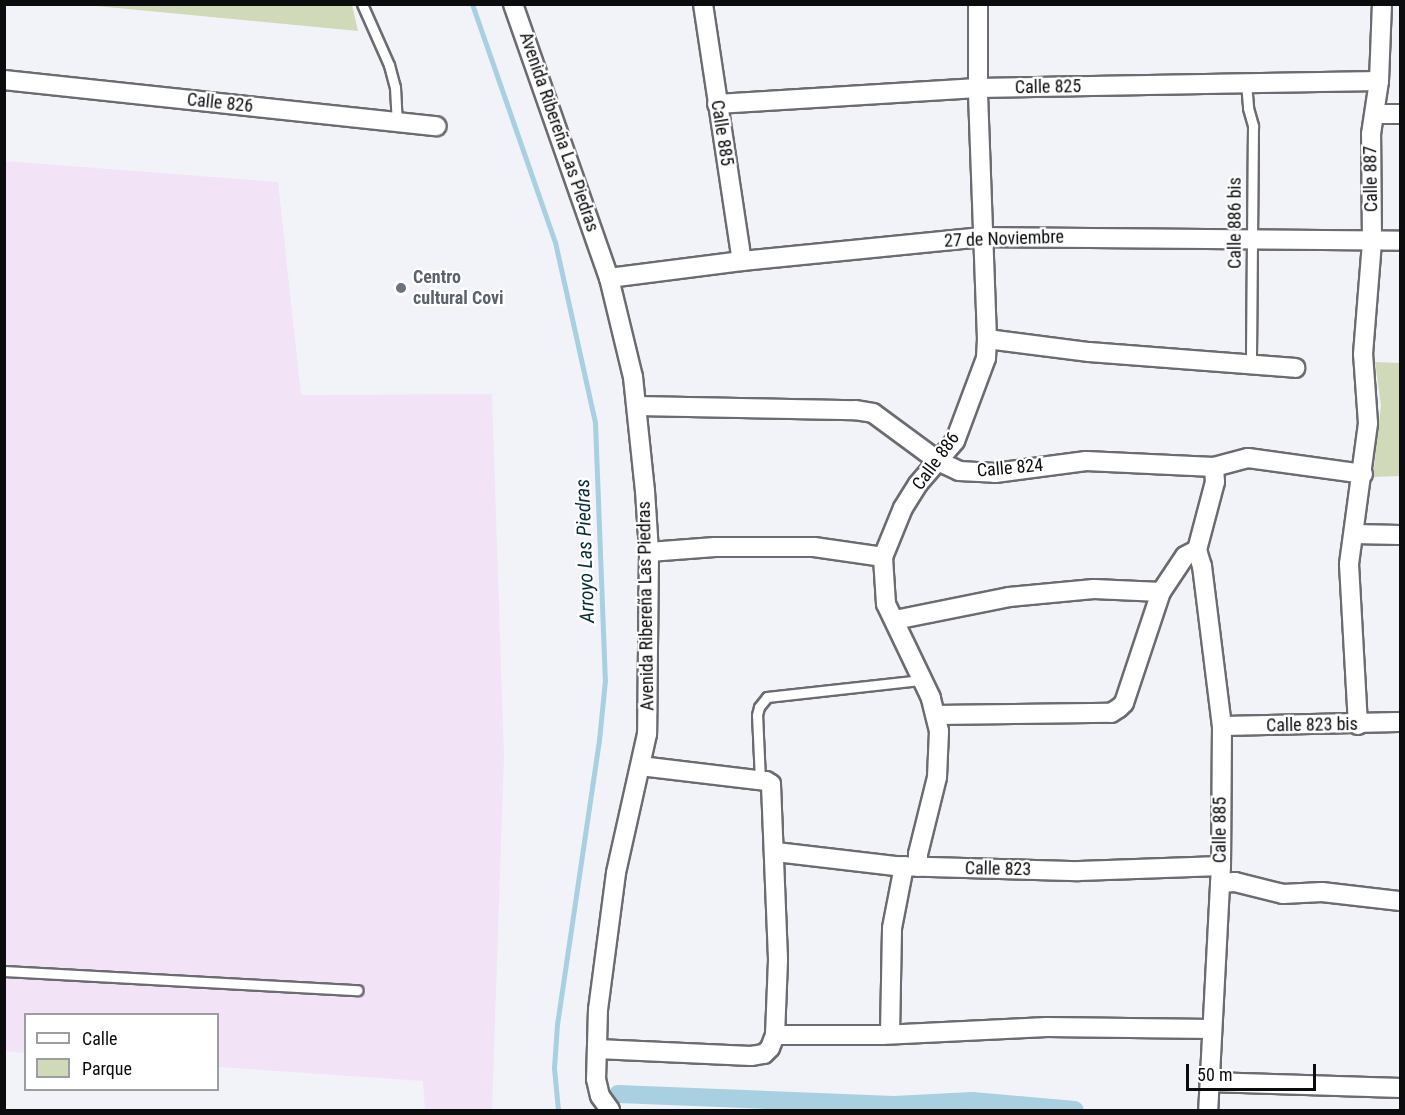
<!DOCTYPE html>
<meta charset="utf-8">
<style>
body{margin:0}
#map{position:relative;width:1405px;height:1115px;overflow:hidden;background:#f1f3f9;font-family:"Roboto Condensed",sans-serif}
div>[style]{position:absolute}
.industrial>*{inset:0;background:#f3e3f6}
.green>*{inset:0;background:#d0d9b8}
.stream>*{height:5px;margin:-2.5px;padding:0 2.5px;transform-origin:2.5px;border-radius:2.5px;background:#a8d0e0}
.canal>*{height:18px;margin:-9px;padding:0 9px;transform-origin:9px;border-radius:9px;background:#a8d0e0}
.roads{filter:drop-shadow(2px 0 #6b6c71) drop-shadow(-2px 0 #6b6c71) drop-shadow(0 2px #6b6c71) drop-shadow(0 -2px #6b6c71)}
.lane>*{height:9px;margin:-4.5px;padding:0 4.5px;transform-origin:4.5px;border-radius:4.5px;background:#fff}
.street>*{height:18px;margin:-9px;padding:0 9px;transform-origin:9px;border-radius:9px;background:#fff}
.dots>*{width:16px;height:16px;translate:-50% -50%;box-sizing:border-box;border:3px solid #fff;border-radius:50%}
span{translate:-50% -50%;white-space:nowrap;text-align:center;line-height:1.15;-webkit-text-stroke:4.5px #fff;paint-order:stroke}
.street-label{font-size:18px;color:#0b0c0e}
.worship-label{font-size:18px;color:#5b616d;font-weight:700}
.left{translate:0 -50%;text-align:left}
.water-label{font-size:20px;color:#072e3a;font-style:italic}
.frame{position:absolute;inset:0;border:6px solid #0b0c0e;pointer-events:none}
.legend{position:absolute;left:24px;top:1013px;width:195px;height:78px;box-sizing:border-box;background:#fff;border:2px solid #9d9e9f;margin:0;padding:8px 10px;list-style:none;font-size:18px;color:#0b0c0e}
.legend li{display:flex;align-items:center;gap:12px;height:30px}
.legend b{width:30px;border:2px solid #9d9e9f}
.scale{position:absolute;left:1186px;top:1064px;width:130px;height:27px;box-sizing:border-box;border:3px solid #0b0c0e;border-top:0;padding-left:8px;font-size:18px;line-height:21px;white-space:nowrap;color:#0b0c0e;-webkit-text-stroke:4px #fff;paint-order:stroke}
</style>
<div id="map">
<div class="industrial">
<i style="clip-path:polygon(4px 161px,278px 182px,301px 395px,492px 394px,504px 756px,492px 1110px,425px 1110px,423px 1081px,218px 1067px,218px 1014px,26px 1014px,25px 1053px,5px 1051px)"></i>
</div>
<div class="green">
<i style="clip-path:polygon(86px 5px,352px 5px,358px 31px)"></i>
<i style="clip-path:polygon(1375px 362px,1400px 363px,1400px 476px,1373px 477px,1381px 405px)"></i>
</div>
<div class="stream">
<i style="left:472px;top:4px;width:252px;rotate:70.8deg"></i>
<i style="left:555px;top:242px;width:185px;rotate:77.5deg"></i>
<i style="left:595px;top:423px;width:257px;rotate:87.8deg"></i>
<i style="left:605px;top:680px;width:60px;rotate:95.7deg"></i>
<i style="left:599px;top:740px;width:287px;rotate:98.4deg"></i>
<i style="left:557px;top:1024px;width:44px;rotate:93.9deg"></i>
<i style="left:554px;top:1068px;width:42px;rotate:84.6deg"></i>
</div>
<div class="canal">
<i style="left:618px;top:1094px;width:276px;rotate:2.3deg"></i>
<i style="left:894px;top:1105px;width:78px;rotate:-2.9deg"></i>
<i style="left:972px;top:1101px;width:103px;rotate:5deg"></i>
</div>
<div class="roads">
<div class="lane">
<i style="left:362px;top:4px;width:67px;rotate:66.1deg"></i>
<i style="left:389px;top:65px;width:23px;rotate:75deg"></i>
<i style="left:395px;top:87px;width:35px;rotate:87deg"></i>
<i style="left:1246px;top:83px;width:25px;rotate:85deg"></i>
<i style="left:1248px;top:108px;width:19px;rotate:74deg"></i>
<i style="left:1253px;top:126px;width:238px;rotate:90.5deg"></i>
<i style="left:760px;top:780px;width:65px;rotate:-92.6deg"></i>
<i style="left:757px;top:715px;width:8px;rotate:-76deg"></i>
<i style="left:759px;top:707px;width:13px;rotate:-51deg"></i>
<i style="left:767px;top:697px;width:156px;rotate:-6.3deg"></i>
<i style="left:4px;top:971px;width:354px;rotate:3.1deg"></i>
</div>
<div class="street">
<i style="left:513px;top:4px;width:290px;rotate:70.7deg"></i>
<i style="left:609px;top:278px;width:102px;rotate:76.4deg"></i>
<i style="left:633px;top:377px;width:115px;rotate:84deg"></i>
<i style="left:645px;top:491px;width:61px;rotate:86.2deg"></i>
<i style="left:649px;top:552px;width:182px;rotate:90.6deg"></i>
<i style="left:647px;top:734px;width:142px;rotate:102.6deg"></i>
<i style="left:616px;top:873px;width:137px;rotate:97.5deg"></i>
<i style="left:598px;top:1009px;width:70px;rotate:91.6deg"></i>
<i style="left:596px;top:1079px;width:17px;rotate:77deg"></i>
<i style="left:600px;top:1096px;width:17px;rotate:54deg"></i>
<i style="left:703px;top:4px;width:260px;rotate:81.4deg"></i>
<i style="left:4px;top:80px;width:435px;rotate:6.1deg"></i>
<i style="left:717px;top:104px;width:261px;rotate:-3.5deg"></i>
<i style="left:978px;top:88px;width:401px;rotate:-1deg"></i>
<i style="left:1375px;top:114px;width:25px"></i>
<i style="left:609px;top:278px;width:134px;rotate:-7.3deg"></i>
<i style="left:742px;top:261px;width:242px;rotate:-5.7deg"></i>
<i style="left:983px;top:237px;width:417px;rotate:0.5deg"></i>
<i style="left:987px;top:339px;width:103px;rotate:7.3deg"></i>
<i style="left:1089px;top:352px;width:207px;rotate:4.4deg"></i>
<i style="left:637px;top:406px;width:218px;rotate:1.1deg"></i>
<i style="left:855px;top:410px;width:18px;rotate:9deg"></i>
<i style="left:873px;top:413px;width:81px;rotate:36.4deg"></i>
<i style="left:938px;top:461px;width:23px;rotate:25deg"></i>
<i style="left:959px;top:471px;width:36px;rotate:3deg"></i>
<i style="left:995px;top:473px;width:92px;rotate:-7.5deg"></i>
<i style="left:1086px;top:461px;width:128px;rotate:2.7deg"></i>
<i style="left:1214px;top:467px;width:35px;rotate:-15deg"></i>
<i style="left:1248px;top:458px;width:116px;rotate:7.9deg"></i>
<i style="left:1354px;top:534px;width:46px;rotate:1.2deg"></i>
<i style="left:1197px;top:550px;width:17px;rotate:73deg"></i>
<i style="left:1202px;top:566px;width:161px;rotate:82.9deg"></i>
<i style="left:1222px;top:726px;width:140px;rotate:90.4deg"></i>
<i style="left:1221px;top:866px;width:244px;rotate:93deg"></i>
<i style="left:649px;top:552px;width:66px;rotate:-4.3deg"></i>
<i style="left:715px;top:547px;width:99px"></i>
<i style="left:814px;top:547px;width:70px;rotate:8.2deg"></i>
<i style="left:895px;top:620px;width:116px;rotate:-11.4deg"></i>
<i style="left:1009px;top:597px;width:85px;rotate:-5.4deg"></i>
<i style="left:1094px;top:589px;width:67px;rotate:2.6deg"></i>
<i style="left:936px;top:715px;width:175px;rotate:-0.7deg"></i>
<i style="left:1111px;top:713px;width:9px;rotate:-32deg"></i>
<i style="left:1119px;top:708px;width:7px;rotate:-45deg"></i>
<i style="left:1124px;top:703px;width:117px;rotate:-71.6deg"></i>
<i style="left:1161px;top:592px;width:43px;rotate:-56.3deg"></i>
<i style="left:1185px;top:556px;width:13px;rotate:-27deg"></i>
<i style="left:1197px;top:550px;width:70px;rotate:-75.2deg"></i>
<i style="left:1215px;top:482px;width:15px;rotate:-94deg"></i>
<i style="left:1358px;top:725px;width:161px;rotate:-93.2deg"></i>
<i style="left:1349px;top:564px;width:142px;rotate:-82.3deg"></i>
<i style="left:1368px;top:423px;width:69px;rotate:-94.1deg"></i>
<i style="left:1363px;top:354px;width:113px;rotate:-85.4deg"></i>
<i style="left:1372px;top:241px;width:107px;rotate:-90.5deg"></i>
<i style="left:1371px;top:134px;width:54px;rotate:-81.4deg"></i>
<i style="left:1379px;top:81px;width:77px;rotate:-87.8deg"></i>
<i style="left:1222px;top:726px;width:178px;rotate:-1.3deg"></i>
<i style="left:776px;top:852px;width:120px;rotate:6.7deg"></i>
<i style="left:895px;top:866px;width:184px;rotate:1.6deg"></i>
<i style="left:1079px;top:871px;width:142px;rotate:-2deg"></i>
<i style="left:918px;top:867px;width:13px;rotate:-90deg"></i>
<i style="left:918px;top:854px;width:79px;rotate:-76.1deg"></i>
<i style="left:937px;top:777px;width:46px;rotate:-87.5deg"></i>
<i style="left:939px;top:731px;width:34px;rotate:-104deg"></i>
<i style="left:931px;top:698px;width:104px;rotate:-115.6deg"></i>
<i style="left:886px;top:604px;width:47px;rotate:-93.7deg"></i>
<i style="left:883px;top:557px;width:53px;rotate:-67.8deg"></i>
<i style="left:903px;top:508px;width:28px;rotate:-58deg"></i>
<i style="left:918px;top:484px;width:57px;rotate:-49.3deg"></i>
<i style="left:955px;top:441px;width:89px;rotate:-69.5deg"></i>
<i style="left:986px;top:358px;width:19px;rotate:-87deg"></i>
<i style="left:987px;top:339px;width:251px;rotate:-92.1deg"></i>
<i style="left:978px;top:88px;width:84px;rotate:-90deg"></i>
<i style="left:1220px;top:883px;width:15px;rotate:-4deg"></i>
<i style="left:1235px;top:882px;width:49px;rotate:14deg"></i>
<i style="left:1283px;top:894px;width:39px;rotate:-3deg"></i>
<i style="left:1322px;top:892px;width:79px;rotate:6.6deg"></i>
<i style="left:890px;top:1034px;width:106px;rotate:-88.9deg"></i>
<i style="left:892px;top:928px;width:63px;rotate:-79deg"></i>
<i style="left:775px;top:1035px;width:107px"></i>
<i style="left:882px;top:1035px;width:165px;rotate:-2.8deg"></i>
<i style="left:1047px;top:1027px;width:165px;rotate:0.7deg"></i>
<i style="left:597px;top:1049px;width:154px;rotate:2.6deg"></i>
<i style="left:751px;top:1056px;width:13px;rotate:-9deg"></i>
<i style="left:764px;top:1054px;width:8px;rotate:-45deg"></i>
<i style="left:770px;top:1048px;width:14px;rotate:-69deg"></i>
<i style="left:775px;top:1035px;width:76px;rotate:-87.7deg"></i>
<i style="left:778px;top:959px;width:175px;rotate:-92.3deg"></i>
<i style="left:771px;top:784px;width:6px;rotate:-149deg"></i>
<i style="left:766px;top:781px;width:126px;rotate:-173.2deg"></i>
<i style="left:1210px;top:1082px;width:190px;rotate:1.8deg"></i>
</div>
</div>
<div class="dots">
<i style="left:401px;top:288px;background:#6b7280"></i>
</div>
<div class="street-label">
<span style="left:1048px;top:87px;rotate:-1deg">Calle 825</span>
<span style="left:220px;top:103px;rotate:6deg">Calle 826</span>
<span style="left:559px;top:132px;rotate:71deg">Avenida Ribereña Las Piedras</span>
<span style="left:722px;top:133px;rotate:81deg">Calle 885</span>
<span style="left:1371px;top:179px;rotate:-91deg">Calle 887</span>
<span style="left:1235px;top:223px;rotate:-90deg">Calle 886 bis</span>
<span style="left:1004px;top:239px;rotate:-2deg">27 de Noviembre</span>
<span style="left:936px;top:461px;rotate:-54deg">Calle 886</span>
<span style="left:1010px;top:468px;rotate:-5deg">Calle 824</span>
<span style="left:646px;top:606px;rotate:-91deg">Avenida Ribereña Las Piedras</span>
<span style="left:1312px;top:725px;rotate:-1deg">Calle 823 bis</span>
<span style="left:1220px;top:830px;rotate:-90deg">Calle 885</span>
<span style="left:998px;top:869px;rotate:1deg">Calle 823</span>
</div>
<div class="worship-label">
<span class="left" style="left:413px;top:288px">Centro<br>cultural Covi</span>
</div>
<div class="water-label">
<span style="left:585px;top:551px;rotate:-92deg">Arroyo Las Piedras</span>
</div>
<div class="frame"></div>
<ul class="legend">
<li><b style="height:8px;background:#fff"></b>Calle</li>
<li><b style="height:16px;background:#d0d9b8"></b>Parque</li>
</ul>
<div class="scale">50 m</div>
</div>
